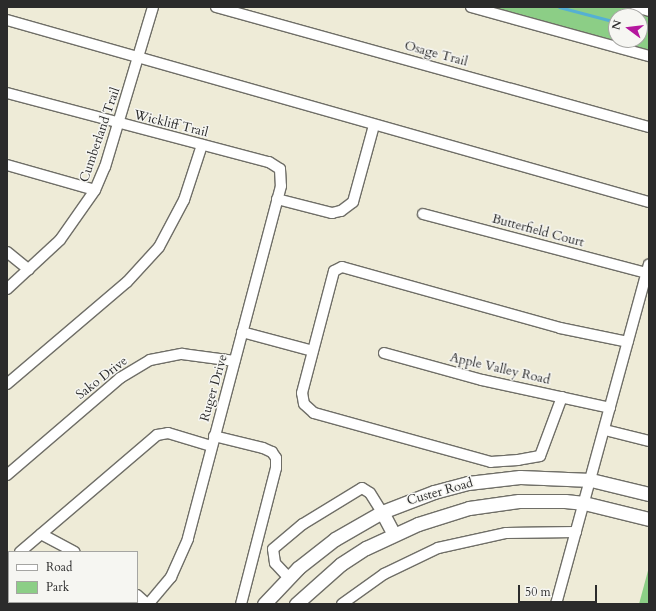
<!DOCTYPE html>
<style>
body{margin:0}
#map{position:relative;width:656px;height:611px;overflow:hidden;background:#eeebd7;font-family:Cardo,serif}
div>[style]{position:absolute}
.green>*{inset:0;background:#8cce86}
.stream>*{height:3px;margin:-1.5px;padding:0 1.5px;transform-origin:1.5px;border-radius:1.5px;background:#55b0d3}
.roads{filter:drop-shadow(1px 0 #6f6e67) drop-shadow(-1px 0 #6f6e67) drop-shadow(0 1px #6f6e67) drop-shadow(0 -1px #6f6e67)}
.minor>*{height:10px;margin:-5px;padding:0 5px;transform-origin:5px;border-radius:5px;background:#fff}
.major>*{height:13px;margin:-6.5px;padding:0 6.5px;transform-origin:6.5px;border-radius:6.5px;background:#fff}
span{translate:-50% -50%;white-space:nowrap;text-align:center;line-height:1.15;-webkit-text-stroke:3px #f6f6f2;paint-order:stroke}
.street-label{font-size:13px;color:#2b2b2b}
.frame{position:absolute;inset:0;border:8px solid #2b2b2b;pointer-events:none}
.legend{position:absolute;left:8px;top:551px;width:130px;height:52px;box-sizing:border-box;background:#f6f6f2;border:1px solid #a5a5a2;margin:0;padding:5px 7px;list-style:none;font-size:12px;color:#2b2b2b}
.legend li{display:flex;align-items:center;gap:8px;height:20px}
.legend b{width:20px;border:1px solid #a5a5a2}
.north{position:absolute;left:608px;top:8px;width:40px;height:40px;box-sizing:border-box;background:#f6f6f2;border:1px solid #a5a5a2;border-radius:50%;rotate:285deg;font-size:11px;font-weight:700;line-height:16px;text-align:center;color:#2b2b2b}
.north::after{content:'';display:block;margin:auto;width:14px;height:18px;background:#b5179e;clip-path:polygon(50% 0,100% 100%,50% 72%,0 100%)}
.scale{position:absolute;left:518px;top:585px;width:79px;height:18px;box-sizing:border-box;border:2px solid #2b2b2b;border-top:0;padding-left:5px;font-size:12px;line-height:14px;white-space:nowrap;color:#2b2b2b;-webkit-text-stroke:3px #f6f6f2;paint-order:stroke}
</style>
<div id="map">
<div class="green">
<i style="clip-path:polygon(evenodd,488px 7px,634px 7px,649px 11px,649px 52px,488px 7px,616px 16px,640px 16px,640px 40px,616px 40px,616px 16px)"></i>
<i style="clip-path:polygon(649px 567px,649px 604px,639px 604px)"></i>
</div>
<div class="stream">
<i style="left:559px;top:7px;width:59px;rotate:14.7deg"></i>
<i style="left:640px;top:28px;width:9px;rotate:6deg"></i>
</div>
<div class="roads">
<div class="minor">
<i style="left:216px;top:7px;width:449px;rotate:15.5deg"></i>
<i style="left:471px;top:7px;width:185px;rotate:15.4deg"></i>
<i style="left:636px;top:7px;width:14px;rotate:17deg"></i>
<i style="left:7px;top:20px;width:667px;rotate:15.83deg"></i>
<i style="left:7px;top:93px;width:271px;rotate:14.8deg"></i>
<i style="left:269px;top:162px;width:13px;rotate:32deg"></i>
<i style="left:280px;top:169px;width:17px;rotate:87deg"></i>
<i style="left:281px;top:186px;width:365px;rotate:104.8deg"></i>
<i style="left:188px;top:539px;width:42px;rotate:114.1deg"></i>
<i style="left:171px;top:577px;width:35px;rotate:130deg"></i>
<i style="left:7px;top:165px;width:91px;rotate:15.9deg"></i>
<i style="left:277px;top:199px;width:57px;rotate:14.3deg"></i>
<i style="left:332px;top:213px;width:9px;rotate:-13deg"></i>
<i style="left:341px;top:211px;width:15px;rotate:-37deg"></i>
<i style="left:353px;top:202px;width:80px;rotate:-74.7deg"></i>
<i style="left:423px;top:214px;width:232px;rotate:14.8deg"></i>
<i style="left:7px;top:252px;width:28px;rotate:39deg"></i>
<i style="left:7px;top:289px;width:72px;rotate:-42.8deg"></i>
<i style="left:60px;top:240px;width:61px;rotate:-55deg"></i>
<i style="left:95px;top:190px;width:25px;rotate:-67deg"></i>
<i style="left:105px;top:167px;width:167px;rotate:-73.3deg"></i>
<i style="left:242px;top:332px;width:73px;rotate:15deg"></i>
<i style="left:384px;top:353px;width:102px;rotate:15.4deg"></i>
<i style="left:482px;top:380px;width:131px;rotate:12.3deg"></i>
<i style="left:7px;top:384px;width:157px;rotate:-40.4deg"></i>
<i style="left:127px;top:282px;width:47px;rotate:-47.6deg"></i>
<i style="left:159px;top:247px;width:53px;rotate:-62deg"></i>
<i style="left:184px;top:200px;width:58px;rotate:-71.9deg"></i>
<i style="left:562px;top:397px;width:63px;rotate:110.4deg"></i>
<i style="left:540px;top:456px;width:22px;rotate:170deg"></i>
<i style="left:518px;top:460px;width:27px;rotate:176deg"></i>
<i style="left:491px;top:462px;width:184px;rotate:-164.5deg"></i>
<i style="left:314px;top:413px;width:13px;rotate:-138deg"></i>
<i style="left:304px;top:404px;width:11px;rotate:-100deg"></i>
<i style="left:302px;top:393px;width:126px;rotate:-75.3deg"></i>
<i style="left:334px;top:271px;width:9px;rotate:-27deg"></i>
<i style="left:342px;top:267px;width:226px;rotate:15.6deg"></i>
<i style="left:560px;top:328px;width:69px;rotate:11.6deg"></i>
<i style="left:605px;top:430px;width:45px;rotate:14deg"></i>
<i style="left:214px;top:436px;width:50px;rotate:13.8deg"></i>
<i style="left:263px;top:448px;width:10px;rotate:24deg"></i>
<i style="left:272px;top:452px;width:7px;rotate:56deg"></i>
<i style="left:276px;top:458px;width:10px;rotate:90deg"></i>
<i style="left:276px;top:468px;width:140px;rotate:104.4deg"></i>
<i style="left:7px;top:475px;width:149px;rotate:-40.6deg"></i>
<i style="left:120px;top:378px;width:35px;rotate:-31deg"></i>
<i style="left:150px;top:360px;width:33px;rotate:-11deg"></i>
<i style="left:182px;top:354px;width:53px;rotate:7.5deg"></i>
<i style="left:41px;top:534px;width:38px;rotate:28deg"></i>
<i style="left:20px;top:552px;width:180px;rotate:-40.5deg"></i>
<i style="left:157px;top:435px;width:11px;rotate:-10deg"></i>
<i style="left:168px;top:433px;width:45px;rotate:16.8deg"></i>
<i style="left:7px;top:563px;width:3px;rotate:-45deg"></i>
<i style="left:288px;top:577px;width:19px;rotate:-133deg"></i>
<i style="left:275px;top:563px;width:14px;rotate:-98deg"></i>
<i style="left:273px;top:549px;width:39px;rotate:-40deg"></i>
<i style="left:303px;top:524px;width:69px;rotate:-31.4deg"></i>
<i style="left:362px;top:488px;width:9px;rotate:32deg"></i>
<i style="left:370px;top:493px;width:22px;rotate:58deg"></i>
<i style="left:137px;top:595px;width:13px;rotate:42deg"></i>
<i style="left:342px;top:604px;width:52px;rotate:-35.5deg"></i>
<i style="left:384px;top:574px;width:60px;rotate:-25.7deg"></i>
<i style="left:438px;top:548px;width:70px;rotate:-12.4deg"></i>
<i style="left:506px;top:533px;width:70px;rotate:-0.8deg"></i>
<i style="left:556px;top:604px;width:352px;rotate:-74.7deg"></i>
</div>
<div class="major">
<i style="left:382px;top:512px;width:24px;rotate:62deg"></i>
<i style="left:264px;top:604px;width:50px;rotate:-46.6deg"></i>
<i style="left:298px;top:568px;width:47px;rotate:-38.1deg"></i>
<i style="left:335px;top:539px;width:54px;rotate:-29.9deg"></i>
<i style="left:382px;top:512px;width:56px;rotate:-21deg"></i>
<i style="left:434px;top:492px;width:35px;rotate:-15deg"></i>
<i style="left:468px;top:483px;width:52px;rotate:-6.6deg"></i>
<i style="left:520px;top:477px;width:71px;rotate:2.4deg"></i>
<i style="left:591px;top:480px;width:60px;rotate:13.6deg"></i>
<i style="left:296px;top:604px;width:60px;rotate:-41.6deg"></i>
<i style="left:341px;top:564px;width:30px;rotate:-33deg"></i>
<i style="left:366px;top:548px;width:57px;rotate:-24.8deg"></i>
<i style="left:418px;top:524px;width:53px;rotate:-17.4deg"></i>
<i style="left:469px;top:508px;width:50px;rotate:-8deg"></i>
<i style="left:519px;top:501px;width:46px"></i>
<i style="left:565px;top:501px;width:19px;rotate:6deg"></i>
<i style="left:584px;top:503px;width:67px;rotate:13.8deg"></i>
</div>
</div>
<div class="street-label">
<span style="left:436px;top:54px;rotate:15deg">Osage Trail</span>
<span style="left:171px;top:124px;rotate:14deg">Wickliff Trail</span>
<span style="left:100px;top:135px;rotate:-71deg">Cumberland Trail</span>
<span style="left:538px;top:231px;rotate:15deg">Butterfield Court</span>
<span style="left:500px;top:369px;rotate:13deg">Apple Valley Road</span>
<span style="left:102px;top:378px;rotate:-38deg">Sako Drive</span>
<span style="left:214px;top:388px;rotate:-74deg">Ruger Drive</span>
<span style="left:440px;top:492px;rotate:-16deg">Custer Road</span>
</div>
<div class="frame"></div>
<ul class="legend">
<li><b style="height:5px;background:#fff"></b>Road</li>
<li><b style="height:11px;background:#8cce86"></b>Park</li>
</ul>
<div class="north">N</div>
<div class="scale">50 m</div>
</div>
